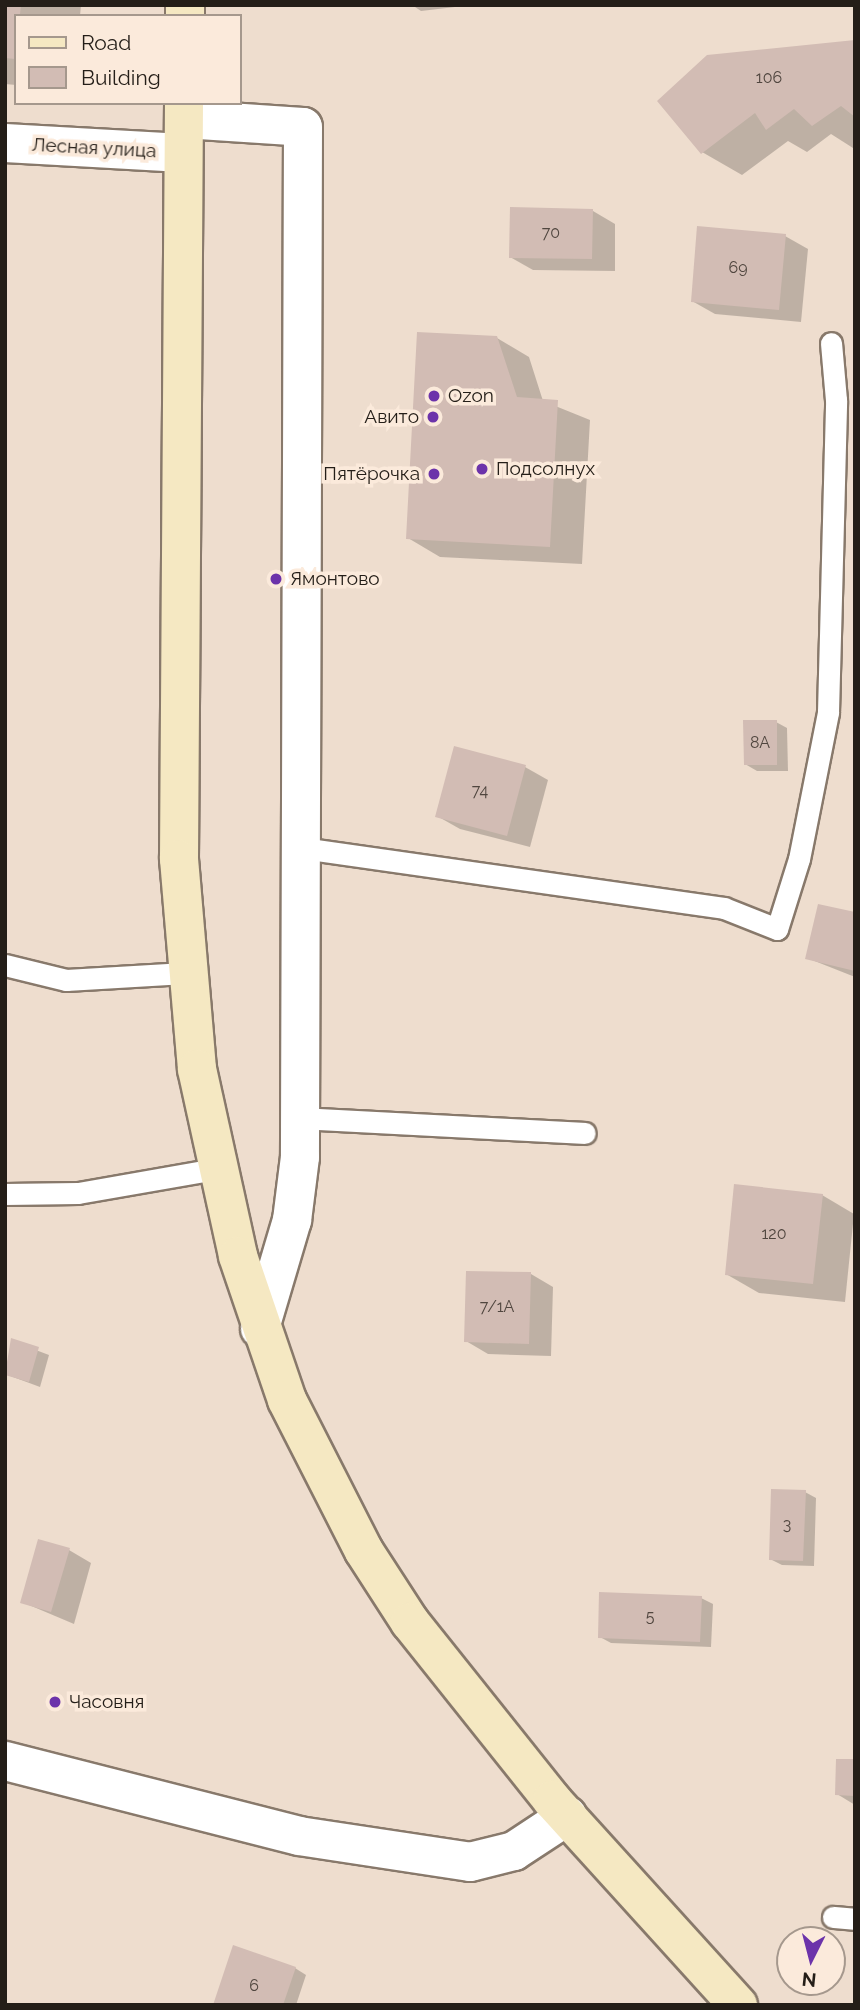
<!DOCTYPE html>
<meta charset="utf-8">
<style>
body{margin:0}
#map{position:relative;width:860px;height:2010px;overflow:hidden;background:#eeddce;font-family:Raleway,sans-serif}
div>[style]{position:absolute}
.shadow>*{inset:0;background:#0003}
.building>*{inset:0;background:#d2bcb4}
.roads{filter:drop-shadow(2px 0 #88796b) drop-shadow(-2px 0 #88796b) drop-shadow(0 2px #88796b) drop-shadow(0 -2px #88796b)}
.lane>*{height:21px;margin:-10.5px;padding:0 10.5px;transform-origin:10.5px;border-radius:10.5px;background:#fff}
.street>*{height:38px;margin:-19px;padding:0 19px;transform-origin:19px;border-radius:19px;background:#fff}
.secondary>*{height:38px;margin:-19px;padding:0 19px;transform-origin:19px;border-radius:19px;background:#f5e8c2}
.dots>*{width:19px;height:19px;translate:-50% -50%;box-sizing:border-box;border:4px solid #fbeadb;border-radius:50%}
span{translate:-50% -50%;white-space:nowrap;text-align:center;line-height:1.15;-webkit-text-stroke:7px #fbeadb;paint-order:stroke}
.number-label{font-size:16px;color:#50463f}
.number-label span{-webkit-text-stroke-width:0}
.street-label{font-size:19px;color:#241e18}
.poi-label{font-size:19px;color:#241e18}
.left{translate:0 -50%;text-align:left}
.right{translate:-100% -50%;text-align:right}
.frame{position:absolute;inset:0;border:7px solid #241e18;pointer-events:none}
.legend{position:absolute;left:14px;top:14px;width:228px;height:91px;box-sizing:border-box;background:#fbeadb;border:2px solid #a5988d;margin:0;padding:9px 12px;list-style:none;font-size:21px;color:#241e18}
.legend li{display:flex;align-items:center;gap:14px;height:35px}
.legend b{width:35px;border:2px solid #a5988d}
.north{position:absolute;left:776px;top:1926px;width:70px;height:70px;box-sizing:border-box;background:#fbeadb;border:2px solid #a5988d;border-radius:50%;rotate:186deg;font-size:19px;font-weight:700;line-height:28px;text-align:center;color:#241e18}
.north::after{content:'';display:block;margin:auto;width:24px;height:32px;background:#6c33aa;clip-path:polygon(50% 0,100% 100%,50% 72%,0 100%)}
</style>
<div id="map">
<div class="shadow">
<i style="clip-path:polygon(5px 5px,81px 5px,80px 16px,16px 16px,16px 85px,5px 84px)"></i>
<i style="clip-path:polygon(412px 5px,472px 5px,421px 11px)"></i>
<i style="clip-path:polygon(855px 42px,853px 148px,831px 134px,807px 152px,788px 141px,742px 175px,702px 152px,660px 101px)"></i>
<i style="clip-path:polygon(593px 211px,615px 224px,615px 271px,533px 270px,510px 257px)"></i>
<i style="clip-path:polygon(785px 236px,808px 249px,801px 322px,715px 314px,692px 301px)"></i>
<i style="clip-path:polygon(497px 338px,529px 357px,543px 401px,590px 420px,582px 564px,440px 557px,408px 538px)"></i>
<i style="clip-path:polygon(776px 722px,787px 728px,788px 771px,757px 771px,745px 764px)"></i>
<i style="clip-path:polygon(525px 767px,548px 780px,530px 847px,460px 829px,437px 816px)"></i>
<i style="clip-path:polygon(855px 913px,855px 977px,807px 958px)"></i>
<i style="clip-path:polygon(822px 1195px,854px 1214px,845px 1302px,759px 1293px,726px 1274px)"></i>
<i style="clip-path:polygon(531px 1274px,553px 1287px,551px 1356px,488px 1354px,466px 1341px)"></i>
<i style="clip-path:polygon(12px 1341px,49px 1355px,40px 1387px,5px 1374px)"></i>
<i style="clip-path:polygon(805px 1492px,816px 1498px,814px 1566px,782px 1565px,770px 1559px)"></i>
<i style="clip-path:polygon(69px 1550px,91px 1563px,74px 1624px,22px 1602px)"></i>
<i style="clip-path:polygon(701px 1598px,713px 1604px,711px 1647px,611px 1643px,600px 1637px)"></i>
<i style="clip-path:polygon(855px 1761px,855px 1805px,837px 1794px)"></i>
<i style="clip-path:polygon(295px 1968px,306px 1975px,296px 2005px,215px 2005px)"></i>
</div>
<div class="building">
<i style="clip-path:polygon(5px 5px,21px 5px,15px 59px,5px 58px)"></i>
<i style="clip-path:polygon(855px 40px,855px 117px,841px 106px,812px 126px,794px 109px,766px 130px,755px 113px,701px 154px,657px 101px,707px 55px)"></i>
<i style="clip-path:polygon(510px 207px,593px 209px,592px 259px,509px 258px)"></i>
<i style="clip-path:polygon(697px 226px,786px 234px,779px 310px,691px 302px)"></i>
<i style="clip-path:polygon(417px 332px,497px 336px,517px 397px,558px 400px,550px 547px,406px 539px)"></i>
<i style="clip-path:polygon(743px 720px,777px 720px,777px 765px,744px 765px)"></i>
<i style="clip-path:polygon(454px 746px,526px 765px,507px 836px,435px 817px)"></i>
<i style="clip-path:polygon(818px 904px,855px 912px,855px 971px,805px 959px)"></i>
<i style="clip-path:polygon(734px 1184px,823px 1194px,813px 1284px,725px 1275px)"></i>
<i style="clip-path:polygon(466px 1271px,531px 1272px,529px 1344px,464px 1342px)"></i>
<i style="clip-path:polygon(11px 1338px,39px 1347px,29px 1382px,5px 1375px)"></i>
<i style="clip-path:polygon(771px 1489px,806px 1490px,803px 1561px,769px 1560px)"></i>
<i style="clip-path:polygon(38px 1539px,70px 1548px,51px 1612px,20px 1603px)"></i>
<i style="clip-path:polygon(599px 1592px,702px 1596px,700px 1642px,598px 1638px)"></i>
<i style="clip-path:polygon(836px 1759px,855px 1759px,855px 1796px,835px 1795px)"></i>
<i style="clip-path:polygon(233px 1945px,296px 1967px,283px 2005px,213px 2005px)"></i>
</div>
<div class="roads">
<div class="lane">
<i style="left:303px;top:848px;width:425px;rotate:8.1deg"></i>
<i style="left:724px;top:908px;width:57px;rotate:21.6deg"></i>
<i style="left:777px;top:929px;width:73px;rotate:-72.6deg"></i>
<i style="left:799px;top:859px;width:150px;rotate:-78.8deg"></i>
<i style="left:828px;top:712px;width:312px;rotate:-88.5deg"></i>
<i style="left:836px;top:400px;width:57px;rotate:-95deg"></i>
<i style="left:5px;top:965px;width:63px;rotate:13.8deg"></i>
<i style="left:66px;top:980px;width:119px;rotate:-3.4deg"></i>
<i style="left:300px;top:1118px;width:285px;rotate:3deg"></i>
<i style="left:5px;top:1194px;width:73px;rotate:-0.8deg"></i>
<i style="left:78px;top:1193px;width:140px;rotate:-9.9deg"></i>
<i style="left:833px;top:1917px;width:22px;rotate:5deg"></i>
</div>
<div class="street">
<i style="left:184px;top:119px;width:119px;rotate:3.8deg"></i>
<i style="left:303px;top:127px;width:1030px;rotate:90.17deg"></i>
<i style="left:300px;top:1157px;width:64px;rotate:97.2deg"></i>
<i style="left:292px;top:1220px;width:113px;rotate:106.5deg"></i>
<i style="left:5px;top:143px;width:178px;rotate:3.2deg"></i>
<i style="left:5px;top:1761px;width:303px;rotate:14.3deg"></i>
<i style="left:299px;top:1836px;width:173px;rotate:8.6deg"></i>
<i style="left:470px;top:1862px;width:45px;rotate:-14deg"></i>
<i style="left:514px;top:1851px;width:64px;rotate:-33.4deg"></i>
</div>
<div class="secondary">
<i style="left:185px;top:16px;width:11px;rotate:-90deg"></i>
<i style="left:184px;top:103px;width:756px;rotate:90.38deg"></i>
<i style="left:179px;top:859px;width:211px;rotate:85.1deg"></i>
<i style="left:197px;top:1069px;width:191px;rotate:77.6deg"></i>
<i style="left:238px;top:1256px;width:152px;rotate:71.2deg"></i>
<i style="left:287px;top:1400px;width:169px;rotate:63deg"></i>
<i style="left:364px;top:1551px;width:85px;rotate:57.1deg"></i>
<i style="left:410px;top:1622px;width:228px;rotate:51.4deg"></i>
<i style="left:552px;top:1800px;width:277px;rotate:47.8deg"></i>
</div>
</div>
<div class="dots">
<i style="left:434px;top:396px;background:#6c33aa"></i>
<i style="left:433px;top:417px;background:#6c33aa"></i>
<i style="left:482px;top:469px;background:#6c33aa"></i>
<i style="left:434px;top:474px;background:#6c33aa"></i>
<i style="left:276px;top:579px;background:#6c33aa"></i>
<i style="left:55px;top:1702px;background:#6c33aa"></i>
</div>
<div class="number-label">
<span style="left:769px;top:78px">106</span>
<span style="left:551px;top:233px">70</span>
<span style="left:738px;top:268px">69</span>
<span style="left:760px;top:743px">8А</span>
<span style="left:480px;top:791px">74</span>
<span style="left:774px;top:1234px">120</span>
<span style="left:497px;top:1307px">7/1А</span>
<span style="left:787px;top:1525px">3</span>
<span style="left:650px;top:1617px">5</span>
<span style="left:254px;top:1986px">6</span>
</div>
<div class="street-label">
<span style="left:94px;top:148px;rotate:3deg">Лесная улица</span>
</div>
<div class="poi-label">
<span class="left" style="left:448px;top:396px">Ozon</span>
<span class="right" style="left:419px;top:417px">Авито</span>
<span class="left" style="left:496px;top:469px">Подсолнух</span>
<span class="right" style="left:420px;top:474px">Пятёрочка</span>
<span class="left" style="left:290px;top:579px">Ямонтово</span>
<span class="left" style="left:69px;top:1702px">Часовня</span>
</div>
<div class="frame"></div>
<ul class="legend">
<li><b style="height:9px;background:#f5e8c2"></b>Road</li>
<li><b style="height:19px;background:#d2bcb4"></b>Building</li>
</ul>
<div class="north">N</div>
</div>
